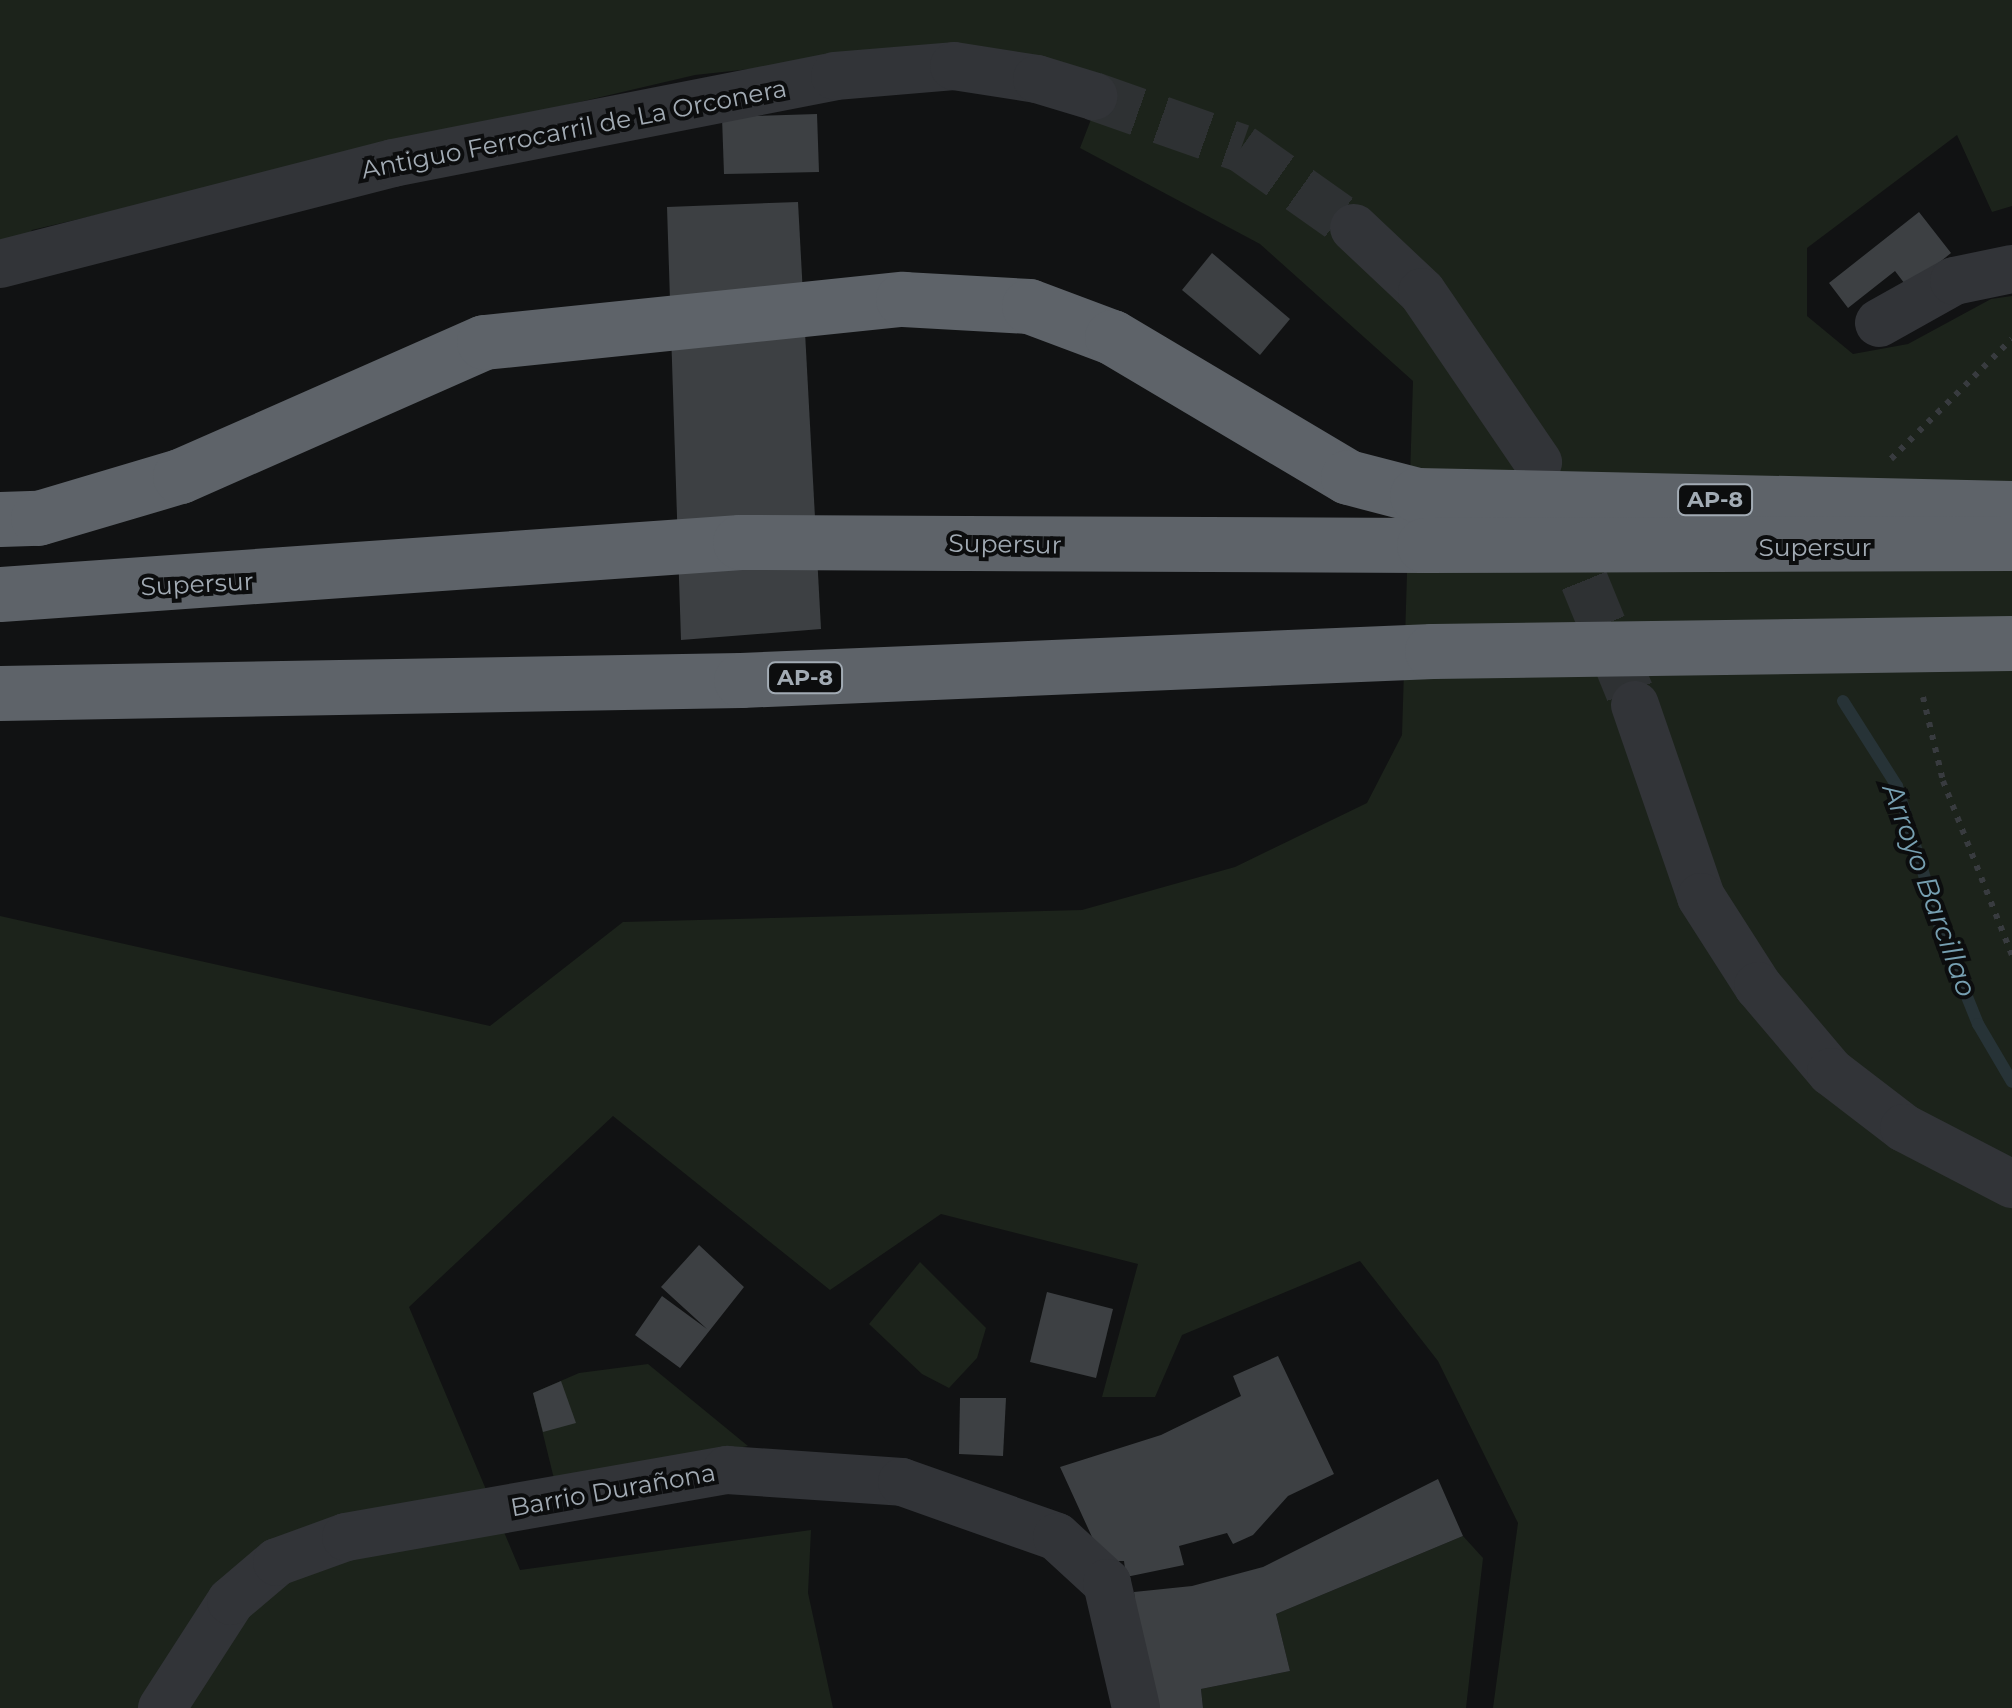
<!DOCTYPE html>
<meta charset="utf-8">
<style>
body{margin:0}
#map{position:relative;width:2012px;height:1708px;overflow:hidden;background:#111213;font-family:Montserrat,sans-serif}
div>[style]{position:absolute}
.green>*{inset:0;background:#1c231b}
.stream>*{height:12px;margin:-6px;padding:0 6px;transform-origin:6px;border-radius:6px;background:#273337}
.building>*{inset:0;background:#3d4043}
.minor-tunnel>*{height:48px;margin-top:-24px;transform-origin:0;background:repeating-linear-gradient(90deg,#2e3133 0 48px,transparent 0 72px)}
.path>*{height:6px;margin-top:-3px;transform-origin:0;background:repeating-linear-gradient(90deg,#383b3f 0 5px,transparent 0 13px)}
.minor>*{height:48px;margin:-24px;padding:0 24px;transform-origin:24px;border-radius:24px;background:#323438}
.motorway>*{height:55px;margin:-27.5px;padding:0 27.5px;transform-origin:27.5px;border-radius:27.5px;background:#5e6369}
.motorway-bridge>*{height:55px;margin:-27.5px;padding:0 27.5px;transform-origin:27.5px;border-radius:27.5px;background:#5e6369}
span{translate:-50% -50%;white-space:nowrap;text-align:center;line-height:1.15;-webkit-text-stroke:8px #0c0d0e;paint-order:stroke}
.shield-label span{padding:2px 8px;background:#0c0d0e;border:2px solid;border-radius:8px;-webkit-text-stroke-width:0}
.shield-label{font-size:22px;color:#a2abb4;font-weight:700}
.street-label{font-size:25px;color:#a2abb4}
.water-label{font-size:28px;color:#77a0b2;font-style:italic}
</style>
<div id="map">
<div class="green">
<i style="clip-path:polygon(0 0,2012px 0,2012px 206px,1992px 212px,1957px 135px,1807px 248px,1807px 316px,1853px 354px,1908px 344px,1991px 299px,2012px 296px,2012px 1708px,1493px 1708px,1518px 1523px,1438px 1361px,1360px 1261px,1182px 1335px,1155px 1397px,1102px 1397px,1138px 1264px,941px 1214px,830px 1290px,613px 1116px,409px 1307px,520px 1570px,811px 1530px,808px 1593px,833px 1708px,0 1708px,0 916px,490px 1026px,623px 922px,1082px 910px,1235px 867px,1367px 803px,1402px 735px,1413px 381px,1260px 244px,1080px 148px,1105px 83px,824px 61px,695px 75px,32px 230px,0 268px)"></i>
<i style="clip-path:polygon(920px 1262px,986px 1328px,977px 1358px,949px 1388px,922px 1374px,869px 1324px)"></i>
<i style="clip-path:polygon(648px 1364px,748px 1446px,555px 1483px,533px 1393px,579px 1373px)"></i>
<i style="clip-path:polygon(1463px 1536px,1483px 1558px,1466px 1708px,1203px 1708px,1201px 1689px,1290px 1671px,1276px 1614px)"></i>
</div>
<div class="stream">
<i style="left:1843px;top:701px;width:101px;rotate:57.6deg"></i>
<i style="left:1897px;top:786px;width:158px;rotate:73.1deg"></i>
<i style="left:1943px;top:937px;width:94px;rotate:68.1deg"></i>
<i style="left:1978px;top:1024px;width:67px;rotate:59.6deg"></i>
</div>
<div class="building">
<i style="clip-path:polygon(817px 114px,819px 172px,724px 174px,722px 117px)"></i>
<i style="clip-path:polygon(798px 202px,821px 629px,681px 640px,667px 207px)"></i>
<i style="clip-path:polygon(1919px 212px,1951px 253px,1908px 288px,1895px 271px,1848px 308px,1829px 283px)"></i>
<i style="clip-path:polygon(1212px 253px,1290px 319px,1260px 355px,1182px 290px)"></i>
<i style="clip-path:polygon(699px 1245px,744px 1287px,680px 1368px,635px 1335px,662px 1296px,707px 1329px,661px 1287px)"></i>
<i style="clip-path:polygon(1047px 1292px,1113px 1309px,1096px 1378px,1030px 1362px)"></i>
<i style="clip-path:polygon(1278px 1356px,1334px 1474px,1288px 1496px,1253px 1535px,1233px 1544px,1227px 1533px,1179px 1546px,1184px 1565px,1126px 1577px,1124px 1561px,1103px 1561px,1060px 1467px,1161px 1435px,1241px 1396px,1233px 1376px)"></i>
<i style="clip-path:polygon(561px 1381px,576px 1423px,543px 1432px,533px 1393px)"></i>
<i style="clip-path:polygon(960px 1398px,1006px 1398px,1003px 1456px,959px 1454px)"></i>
<i style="clip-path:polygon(1438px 1479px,1463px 1536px,1276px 1614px,1290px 1671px,1201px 1689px,1203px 1708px,1145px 1708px,1134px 1592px,1192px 1586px,1263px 1567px)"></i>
</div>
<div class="minor-tunnel">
<i style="left:1093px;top:96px;width:157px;rotate:19.4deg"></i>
<i style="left:1241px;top:148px;width:138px;rotate:35.3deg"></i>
<i style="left:1557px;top:514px;width:206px;rotate:67.8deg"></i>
</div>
<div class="path">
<i style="left:1891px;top:459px;width:170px;rotate:-44.8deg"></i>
<i style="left:1923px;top:697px;width:86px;rotate:76.6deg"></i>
<i style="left:1943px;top:781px;width:187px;rotate:68.4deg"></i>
</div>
<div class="minor">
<i style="left:1354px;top:228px;width:93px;rotate:43.3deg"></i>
<i style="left:1422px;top:292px;width:206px;rotate:55.7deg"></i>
<i style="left:0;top:264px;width:406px;rotate:-14.4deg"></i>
<i style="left:393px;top:163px;width:450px;rotate:-11.1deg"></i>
<i style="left:835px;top:76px;width:119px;rotate:-4.8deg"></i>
<i style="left:954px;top:66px;width:84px;rotate:8.9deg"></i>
<i style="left:1037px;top:79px;width:59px;rotate:16.9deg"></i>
<i style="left:1879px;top:323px;width:86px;rotate:-29.2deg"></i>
<i style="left:1954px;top:281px;width:59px;rotate:-11.7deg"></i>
<i style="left:1635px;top:705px;width:203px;rotate:71deg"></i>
<i style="left:1701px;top:897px;width:106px;rotate:57.4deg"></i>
<i style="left:1758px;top:986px;width:113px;rotate:49.7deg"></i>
<i style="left:1831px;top:1072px;width:92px;rotate:37.5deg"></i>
<i style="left:1904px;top:1128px;width:122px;rotate:27.4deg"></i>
<i style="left:162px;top:1708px;width:127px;rotate:-57.2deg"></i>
<i style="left:231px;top:1601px;width:60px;rotate:-40.3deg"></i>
<i style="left:277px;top:1562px;width:73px;rotate:-19.9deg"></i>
<i style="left:346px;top:1537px;width:387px;rotate:-10deg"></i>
<i style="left:727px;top:1470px;width:175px;rotate:3.9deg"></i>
<i style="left:902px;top:1482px;width:164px;rotate:19.5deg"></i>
<i style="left:1057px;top:1537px;width:68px;rotate:42.6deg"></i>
<i style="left:1107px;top:1583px;width:128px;rotate:76.9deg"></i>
</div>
<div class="motorway">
<i style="left:0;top:519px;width:38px;rotate:-2deg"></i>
<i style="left:38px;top:518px;width:148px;rotate:-16.5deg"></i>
<i style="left:180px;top:476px;width:332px;rotate:-23.8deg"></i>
<i style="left:484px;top:342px;width:421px;rotate:-5.9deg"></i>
<i style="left:903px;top:299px;width:126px;rotate:3.2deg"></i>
<i style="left:1029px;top:306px;width:89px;rotate:20.5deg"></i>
<i style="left:1112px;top:337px;width:274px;rotate:30.7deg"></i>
<i style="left:1348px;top:477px;width:71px;rotate:14.6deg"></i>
<i style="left:0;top:594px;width:742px;rotate:-4.02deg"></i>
<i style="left:740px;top:542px;width:684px;rotate:0.25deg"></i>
<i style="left:0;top:693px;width:741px;rotate:-1.01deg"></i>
<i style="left:741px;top:680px;width:692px;rotate:-2.4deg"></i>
</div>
<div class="motorway-bridge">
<i style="left:1417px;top:495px;width:595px;rotate:1.25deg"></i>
<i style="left:1424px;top:545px;width:588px;rotate:-0.19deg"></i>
<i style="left:1432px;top:651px;width:580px;rotate:-0.79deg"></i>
</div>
<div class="shield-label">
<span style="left:1715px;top:500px">AP-8</span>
<span style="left:805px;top:678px">AP-8</span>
</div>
<div class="street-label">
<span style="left:574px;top:129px;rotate:-11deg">Antiguo Ferrocarril de La Orconera</span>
<span style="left:1005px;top:544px;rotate:1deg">Supersur</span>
<span style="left:1815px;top:547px">Supersur</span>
<span style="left:197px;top:584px;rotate:-3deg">Supersur</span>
<span style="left:613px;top:1490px;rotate:-10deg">Barrio Durañona</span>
</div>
<div class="water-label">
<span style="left:1930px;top:890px;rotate:70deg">Arroyo Barcillao</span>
</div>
</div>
